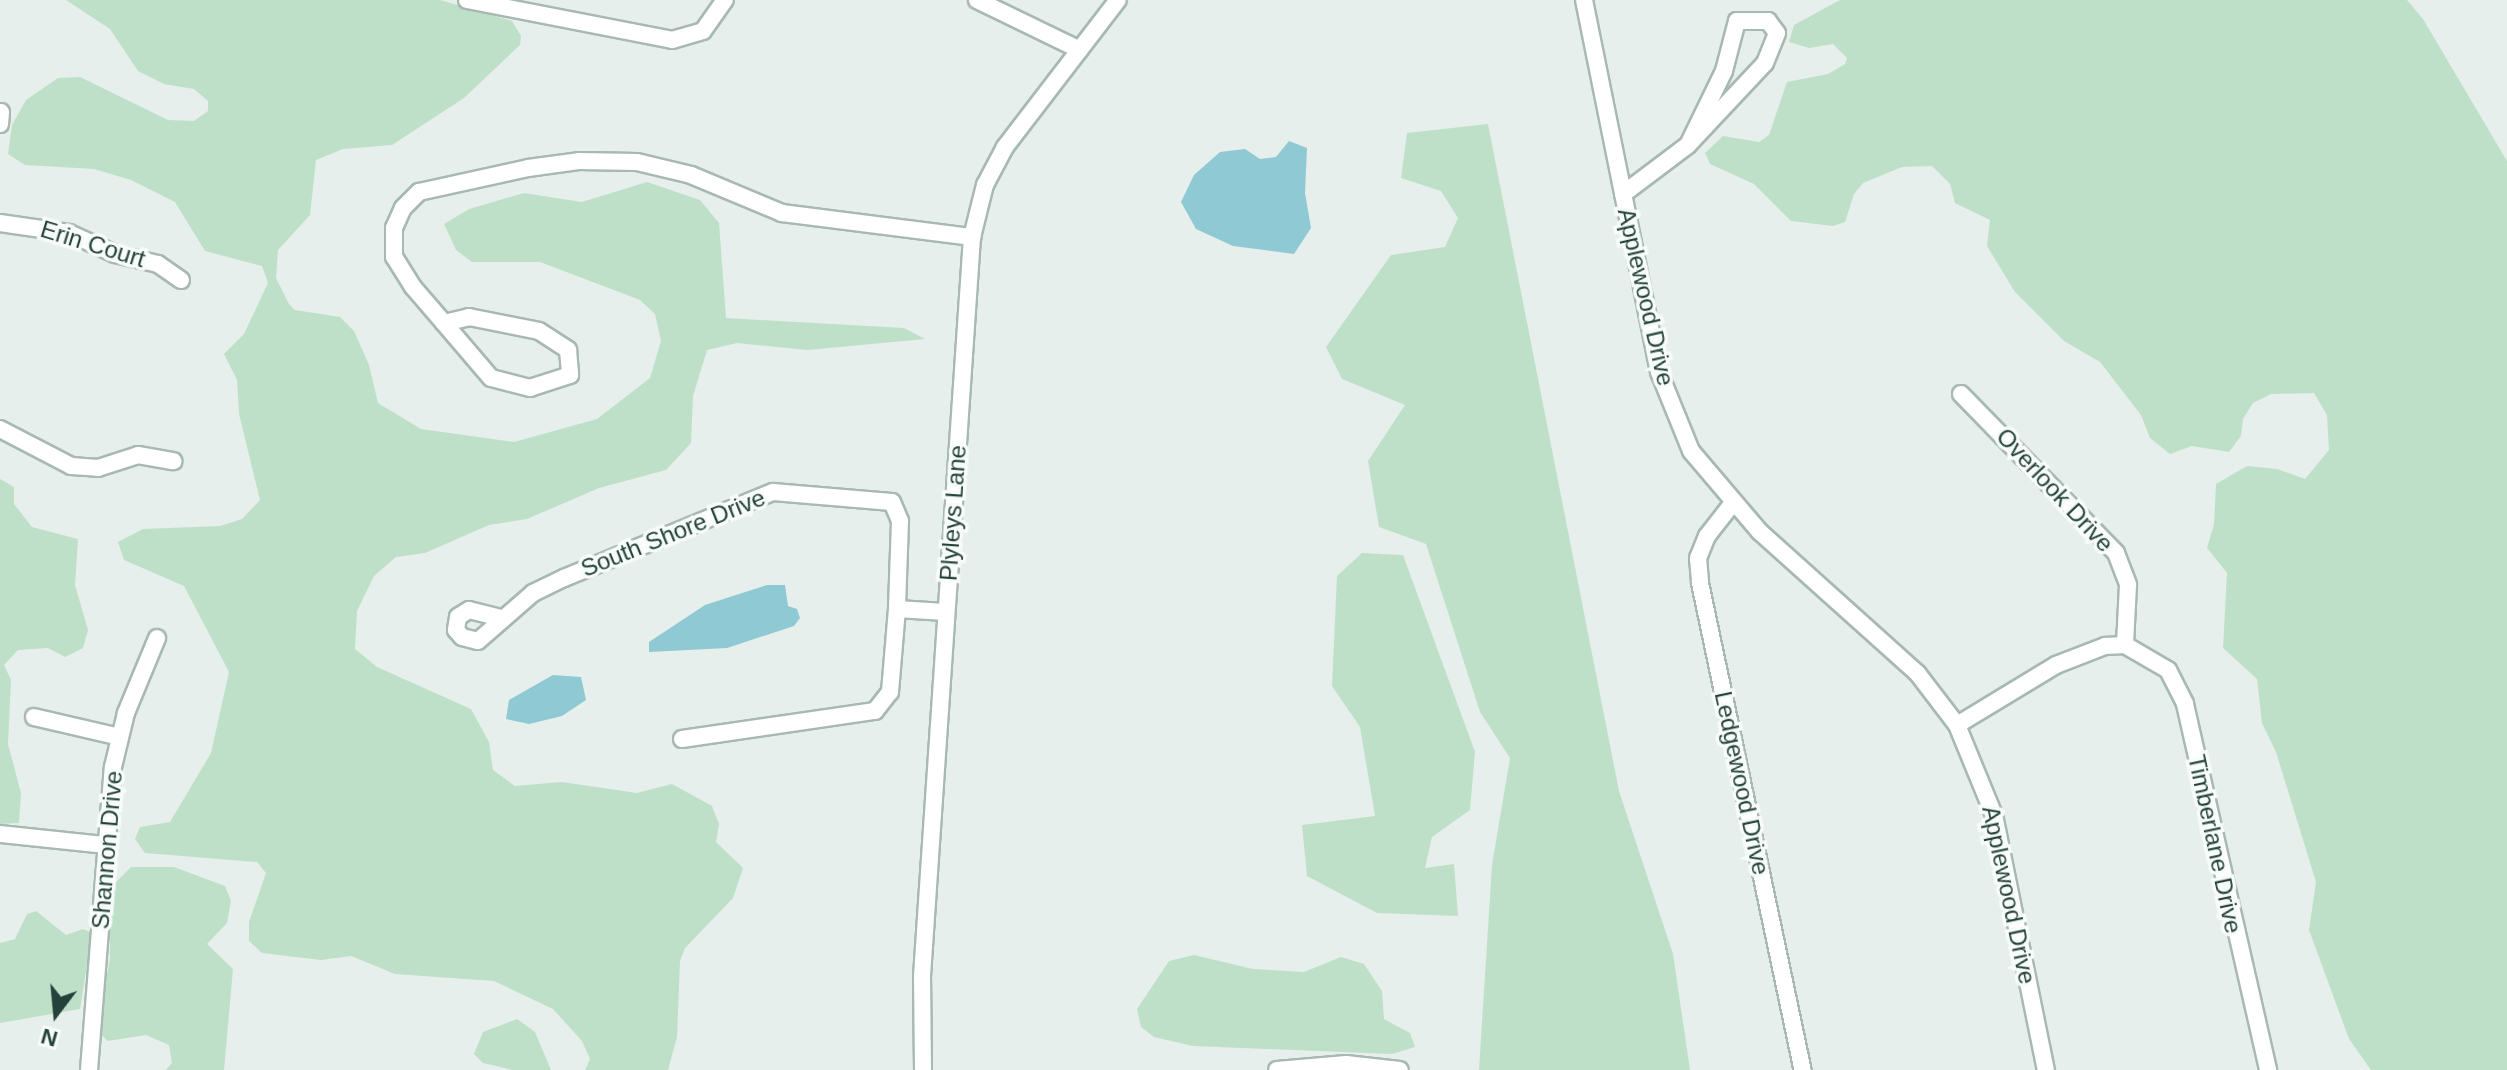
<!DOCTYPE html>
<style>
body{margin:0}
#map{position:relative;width:2507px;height:1070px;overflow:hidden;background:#e6efeb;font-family:Arial,sans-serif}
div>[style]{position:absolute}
.green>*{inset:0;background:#bfe0c8}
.water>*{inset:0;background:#8ec9d4}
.roads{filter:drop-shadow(2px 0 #a8b8b2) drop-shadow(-2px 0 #a8b8b2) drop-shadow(0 2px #a8b8b2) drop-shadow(0 -2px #a8b8b2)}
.minor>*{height:16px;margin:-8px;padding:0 8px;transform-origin:8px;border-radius:8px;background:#fff}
span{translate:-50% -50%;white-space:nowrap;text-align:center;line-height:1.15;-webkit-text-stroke:7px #f7fbf9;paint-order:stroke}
.street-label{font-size:24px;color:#24423a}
.north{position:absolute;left:16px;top:974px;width:80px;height:80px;-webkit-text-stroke:6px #f7fbf9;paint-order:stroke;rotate:196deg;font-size:22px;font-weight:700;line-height:32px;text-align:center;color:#24423a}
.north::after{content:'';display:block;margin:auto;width:28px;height:36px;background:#24423a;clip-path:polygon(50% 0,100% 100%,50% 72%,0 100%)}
</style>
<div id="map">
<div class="green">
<i style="clip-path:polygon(66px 0,440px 0,512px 21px,521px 36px,520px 45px,464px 98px,392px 145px,343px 149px,316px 160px,310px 215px,278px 250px,276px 278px,289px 304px,295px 310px,340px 317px,354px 331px,369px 365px,378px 403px,421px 429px,514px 442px,597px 419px,650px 378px,661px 341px,655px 314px,640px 300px,540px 262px,472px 262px,456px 250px,444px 224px,469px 209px,524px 193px,582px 202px,647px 182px,700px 200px,719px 223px,726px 318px,904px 328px,925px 339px,807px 350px,737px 343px,707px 350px,693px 396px,691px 443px,666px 470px,599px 488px,527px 519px,489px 525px,425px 553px,396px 557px,374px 576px,357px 611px,355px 649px,377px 667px,471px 709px,489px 742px,493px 770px,515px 786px,562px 782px,637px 793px,672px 784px,712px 806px,719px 824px,716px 842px,743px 868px,733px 898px,685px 948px,680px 961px,677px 1037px,668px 1070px,585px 1070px,590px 1059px,582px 1041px,553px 1009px,494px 981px,395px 974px,351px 956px,321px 960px,262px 953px,249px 941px,249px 922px,266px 873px,257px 862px,145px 853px,135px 839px,140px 827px,170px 822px,211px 753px,229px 672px,184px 586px,124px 560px,118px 542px,143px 529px,220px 526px,242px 519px,260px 500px,239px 414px,237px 380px,224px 354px,244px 334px,268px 283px,262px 266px,205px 251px,175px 202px,131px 180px,94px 169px,25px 165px,8px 154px,12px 125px,26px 100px,58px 78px,80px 77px,168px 120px,194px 121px,208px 111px,208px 101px,194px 89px,164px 84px,138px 71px,110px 29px)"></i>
<i style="clip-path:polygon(1840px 0,2407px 0,2423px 19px,2507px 161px,2507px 1070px,2371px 1070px,2349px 1039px,2309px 930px,2316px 882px,2276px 752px,2262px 723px,2257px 679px,2223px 648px,2227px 573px,2207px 548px,2214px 524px,2216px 484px,2247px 466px,2277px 469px,2305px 479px,2329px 450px,2327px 415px,2314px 393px,2271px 394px,2253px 403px,2243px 419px,2241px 436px,2229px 452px,2192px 446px,2170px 454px,2150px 438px,2141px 415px,2100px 362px,2064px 341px,2015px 292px,1987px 246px,1990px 220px,1955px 203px,1950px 184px,1932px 166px,1902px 167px,1863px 183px,1854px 194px,1845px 222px,1833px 226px,1791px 221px,1754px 184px,1710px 164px,1705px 153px,1723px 136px,1759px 142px,1769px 135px,1787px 82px,1828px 74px,1845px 64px,1847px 58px,1833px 44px,1809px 48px,1789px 42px,1794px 25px)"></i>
<i style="clip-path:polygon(1488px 124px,1619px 791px,1673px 954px,1690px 1070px,1479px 1070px,1492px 865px,1510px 758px,1480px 712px,1426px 544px,1379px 527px,1368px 461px,1405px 405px,1342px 379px,1326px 347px,1391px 255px,1445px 247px,1458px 218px,1441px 191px,1401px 178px,1407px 133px)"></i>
<i style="clip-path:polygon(0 479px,14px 487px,14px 504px,32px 527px,78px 539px,75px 585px,88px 630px,83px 648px,65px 657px,48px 648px,18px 650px,4px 665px,11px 680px,8px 744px,21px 793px,19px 823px,0 824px)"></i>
<i style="clip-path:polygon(1362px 553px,1403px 555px,1475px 752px,1470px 810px,1432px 837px,1425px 868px,1454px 864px,1458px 916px,1377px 913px,1307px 876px,1302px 825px,1375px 816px,1360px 727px,1332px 686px,1337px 576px)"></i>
<i style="clip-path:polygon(131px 867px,174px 867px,225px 886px,231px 901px,227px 923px,207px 944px,233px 969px,224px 1070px,166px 1070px,172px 1063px,169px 1045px,146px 1035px,108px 1041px,100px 1034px,97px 1022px,110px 959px,110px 903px,114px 884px)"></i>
<i style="clip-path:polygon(36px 911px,66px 935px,83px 929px,92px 933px,80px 1009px,0 1023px,0 943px,15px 939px,27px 914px)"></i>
<i style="clip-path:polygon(1194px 955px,1253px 969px,1304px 972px,1341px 957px,1364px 964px,1382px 991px,1384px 1019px,1410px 1033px,1415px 1047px,1392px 1054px,1193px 1046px,1154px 1037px,1141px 1027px,1137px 1009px,1169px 961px)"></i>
<i style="clip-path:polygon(517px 1019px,535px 1032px,551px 1070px,513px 1070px,483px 1063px,474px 1054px,483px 1032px)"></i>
</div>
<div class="water">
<i style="clip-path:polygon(1289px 141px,1307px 148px,1305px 193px,1311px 228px,1294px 254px,1233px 246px,1196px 229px,1181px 202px,1194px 175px,1220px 152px,1245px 149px,1260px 159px,1276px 157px)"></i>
<i style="clip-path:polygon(767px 585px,785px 585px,788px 606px,797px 609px,800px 618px,794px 626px,727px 648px,649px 652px,649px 642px,705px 605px)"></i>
<i style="clip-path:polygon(553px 675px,581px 677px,586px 700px,562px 716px,529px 724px,506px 719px,509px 700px)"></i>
</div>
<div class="roads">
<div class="minor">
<i style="left:467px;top:0;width:209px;rotate:11deg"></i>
<i style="left:672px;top:40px;width:32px;rotate:-16deg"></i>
<i style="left:703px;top:31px;width:38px;rotate:-55deg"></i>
<i style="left:977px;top:0;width:114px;rotate:25.9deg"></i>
<i style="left:1584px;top:0;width:379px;rotate:78.6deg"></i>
<i style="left:1659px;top:372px;width:85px;rotate:67.9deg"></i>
<i style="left:1691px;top:451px;width:106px;rotate:49.6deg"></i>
<i style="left:1760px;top:532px;width:212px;rotate:41.9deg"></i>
<i style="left:1918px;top:674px;width:64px;rotate:52.6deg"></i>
<i style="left:1957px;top:725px;width:97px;rotate:67.7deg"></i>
<i style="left:1994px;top:815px;width:260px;rotate:78.5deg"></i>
<i style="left:0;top:124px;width:12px;rotate:-85deg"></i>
<i style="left:1623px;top:194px;width:81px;rotate:-37deg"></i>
<i style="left:1688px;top:145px;width:112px;rotate:-46.8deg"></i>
<i style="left:1765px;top:63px;width:32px;rotate:-68deg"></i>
<i style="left:1777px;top:33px;width:15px;rotate:-127deg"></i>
<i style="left:1768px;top:21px;width:31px;rotate:180deg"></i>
<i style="left:1737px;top:21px;width:52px;rotate:104.6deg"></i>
<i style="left:1724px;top:71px;width:82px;rotate:115.9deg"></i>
<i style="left:0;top:223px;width:70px;rotate:8.2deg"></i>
<i style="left:69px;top:233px;width:51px;rotate:24.5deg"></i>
<i style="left:115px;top:254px;width:44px;rotate:13.1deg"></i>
<i style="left:158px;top:264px;width:28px;rotate:35deg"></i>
<i style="left:444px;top:323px;width:26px;rotate:-13deg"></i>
<i style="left:469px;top:317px;width:71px;rotate:11.3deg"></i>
<i style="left:539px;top:331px;width:35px;rotate:33deg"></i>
<i style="left:568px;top:350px;width:25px;rotate:85deg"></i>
<i style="left:570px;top:375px;width:42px;rotate:162deg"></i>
<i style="left:530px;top:388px;width:40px;rotate:-165.6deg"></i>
<i style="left:491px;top:378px;width:72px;rotate:-130.5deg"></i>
<i style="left:444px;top:323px;width:48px;rotate:-130.7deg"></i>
<i style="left:413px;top:287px;width:36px;rotate:-122deg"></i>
<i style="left:394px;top:257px;width:29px;rotate:-90deg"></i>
<i style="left:394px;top:228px;width:22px;rotate:-66deg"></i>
<i style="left:403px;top:208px;width:23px;rotate:-45deg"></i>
<i style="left:419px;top:192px;width:112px;rotate:-12.4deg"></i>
<i style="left:528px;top:168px;width:51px;rotate:-7.8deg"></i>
<i style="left:579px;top:161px;width:58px;rotate:1deg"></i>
<i style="left:637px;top:162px;width:56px;rotate:13.5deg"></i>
<i style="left:691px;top:175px;width:99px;rotate:22.7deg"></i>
<i style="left:782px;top:213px;width:192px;rotate:7.2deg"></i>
<i style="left:1961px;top:394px;width:222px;rotate:45.7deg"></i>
<i style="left:2116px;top:553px;width:34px;rotate:69deg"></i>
<i style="left:2128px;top:585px;width:60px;rotate:92.9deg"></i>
<i style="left:0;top:429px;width:80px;rotate:27.5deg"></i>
<i style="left:71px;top:466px;width:27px;rotate:4deg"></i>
<i style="left:98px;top:468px;width:42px;rotate:-18deg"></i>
<i style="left:138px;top:455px;width:36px;rotate:10deg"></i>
<i style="left:1732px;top:504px;width:41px;rotate:128deg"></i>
<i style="left:1707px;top:536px;width:24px;rotate:112deg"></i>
<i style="left:1698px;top:558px;width:25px;rotate:85deg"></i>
<i style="left:1700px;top:583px;width:498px;rotate:78.1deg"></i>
<i style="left:501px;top:618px;width:33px;rotate:-166deg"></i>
<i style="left:469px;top:610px;width:13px;rotate:148deg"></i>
<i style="left:458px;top:617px;width:13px;rotate:99deg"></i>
<i style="left:456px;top:630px;width:9px;rotate:49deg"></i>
<i style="left:462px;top:637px;width:16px;rotate:14deg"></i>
<i style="left:478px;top:641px;width:73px;rotate:-41.1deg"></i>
<i style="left:533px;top:593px;width:34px;rotate:-26deg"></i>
<i style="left:564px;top:578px;width:226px;rotate:-22.4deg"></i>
<i style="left:773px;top:492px;width:119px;rotate:4.8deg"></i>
<i style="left:892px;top:502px;width:21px;rotate:67deg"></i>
<i style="left:900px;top:521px;width:88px;rotate:92deg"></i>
<i style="left:897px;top:609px;width:48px;rotate:3.6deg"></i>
<i style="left:34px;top:717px;width:88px;rotate:13.1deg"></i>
<i style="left:1957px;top:725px;width:116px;rotate:-31.2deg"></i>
<i style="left:2056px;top:665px;width:53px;rotate:-21.2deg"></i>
<i style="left:2105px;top:646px;width:20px;rotate:-3deg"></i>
<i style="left:2125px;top:645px;width:50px;rotate:30.2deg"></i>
<i style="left:2168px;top:670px;width:38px;rotate:63deg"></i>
<i style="left:2185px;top:704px;width:375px;rotate:77.2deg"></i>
<i style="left:682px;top:739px;width:195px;rotate:-8.3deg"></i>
<i style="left:875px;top:711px;width:24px;rotate:-52deg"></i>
<i style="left:890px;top:692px;width:83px;rotate:-85.2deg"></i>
<i style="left:0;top:834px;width:106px;rotate:6deg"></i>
<i style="left:89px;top:1070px;width:304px;rotate:-85.5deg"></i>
<i style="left:113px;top:767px;width:56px;rotate:-76.5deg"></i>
<i style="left:126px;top:713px;width:81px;rotate:-67.5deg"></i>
<i style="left:923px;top:1070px;width:94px;rotate:-90.6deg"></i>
<i style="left:922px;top:976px;width:741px;rotate:-86.13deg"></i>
<i style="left:972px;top:237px;width:54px;rotate:-76deg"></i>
<i style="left:985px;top:185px;width:43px;rotate:-62.2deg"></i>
<i style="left:1005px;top:147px;width:185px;rotate:-52.5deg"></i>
<i style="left:1277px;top:1070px;width:69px;rotate:-5deg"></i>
<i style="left:1346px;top:1064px;width:54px;rotate:6.3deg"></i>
</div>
</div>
<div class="street-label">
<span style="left:93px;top:244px;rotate:17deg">Erin Court</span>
<span style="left:1646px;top:297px;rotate:77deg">Applewood Drive</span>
<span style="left:2055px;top:490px;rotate:47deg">Overlook Drive</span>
<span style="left:953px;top:513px;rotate:-86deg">Plyleys Lane</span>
<span style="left:673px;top:533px;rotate:-22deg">South Shore Drive</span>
<span style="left:1742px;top:783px;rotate:78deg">Ledgewood Drive</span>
<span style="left:2215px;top:844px;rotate:78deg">Timberlane Drive</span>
<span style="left:107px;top:850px;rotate:-85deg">Shannon Drive</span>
<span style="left:2009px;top:895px;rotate:78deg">Applewood Drive</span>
</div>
<div class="north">N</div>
</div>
